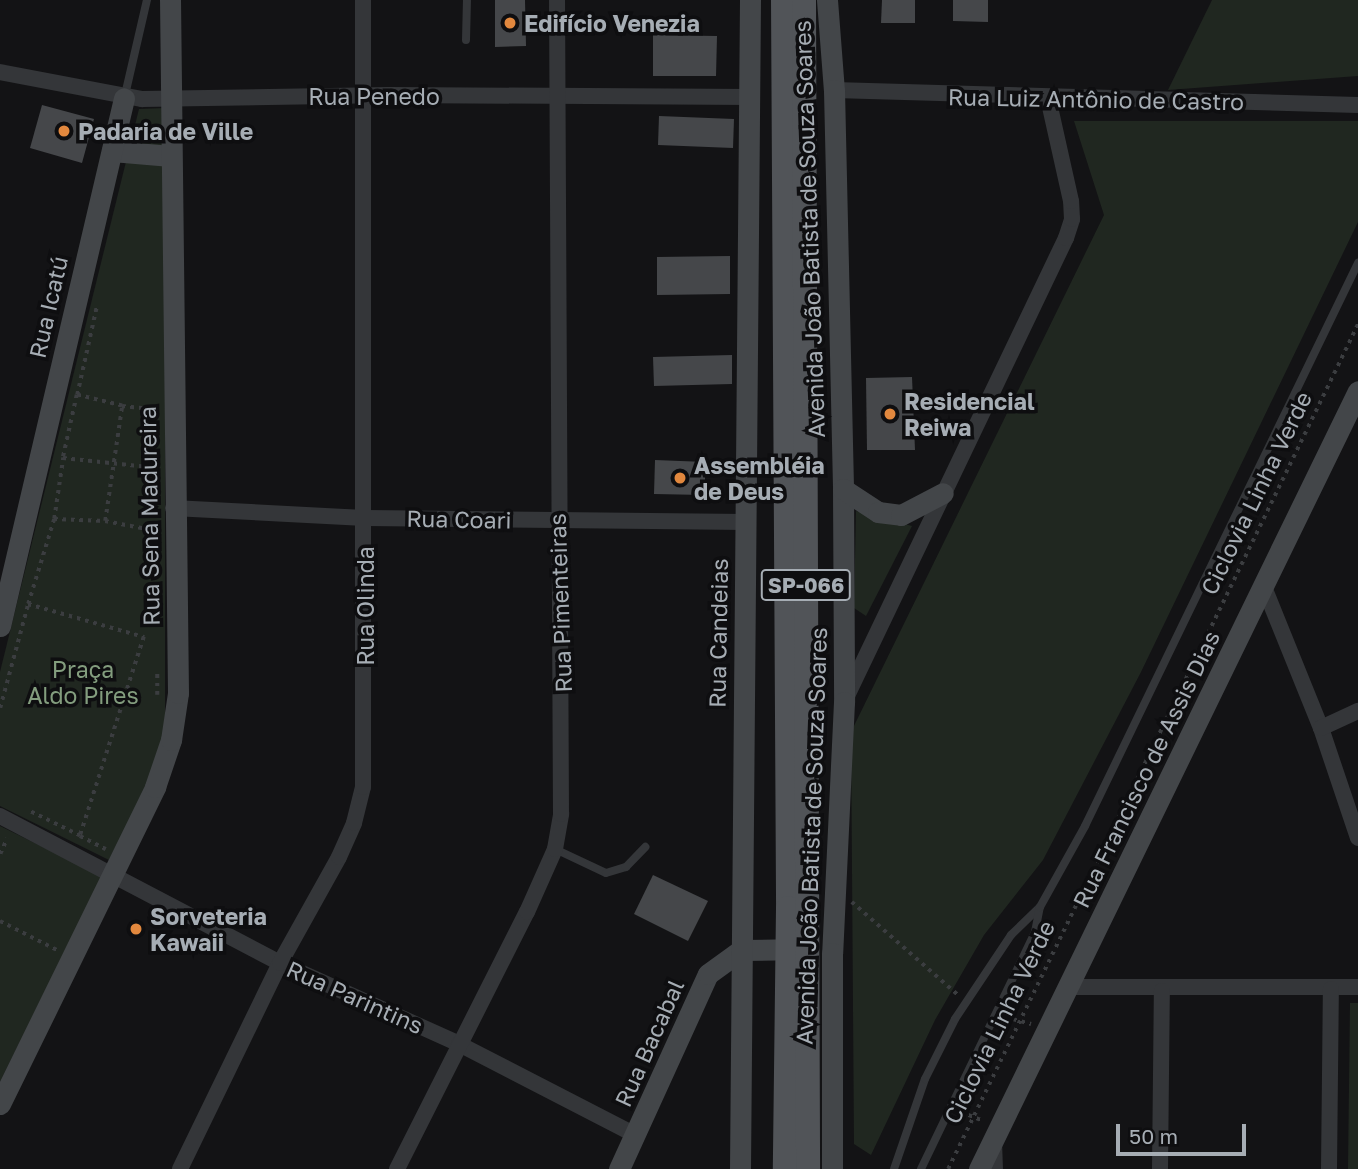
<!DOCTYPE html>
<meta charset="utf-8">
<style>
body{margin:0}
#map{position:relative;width:1358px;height:1169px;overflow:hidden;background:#131315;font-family:"Golos Text",sans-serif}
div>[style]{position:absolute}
.green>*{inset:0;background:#202720}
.building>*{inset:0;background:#45474a}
.path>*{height:3.5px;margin-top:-1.75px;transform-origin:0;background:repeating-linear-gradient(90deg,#3b3d40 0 3.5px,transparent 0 8.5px)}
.lane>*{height:8px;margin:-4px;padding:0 4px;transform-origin:4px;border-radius:4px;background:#343639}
.street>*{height:16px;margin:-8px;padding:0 8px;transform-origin:8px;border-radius:8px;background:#343639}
.secondary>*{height:21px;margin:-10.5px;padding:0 10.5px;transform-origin:10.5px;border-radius:10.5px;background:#434649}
.primary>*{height:24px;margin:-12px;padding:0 12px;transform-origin:12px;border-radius:12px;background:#515458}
.dots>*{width:19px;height:19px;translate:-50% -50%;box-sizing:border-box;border:4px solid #0e0e10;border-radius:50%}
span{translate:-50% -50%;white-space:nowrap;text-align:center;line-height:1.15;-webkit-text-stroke:7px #0e0e10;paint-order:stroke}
.shield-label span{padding:2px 5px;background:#0e0e10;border:2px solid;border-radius:5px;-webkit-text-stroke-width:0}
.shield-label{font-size:21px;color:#a6adb4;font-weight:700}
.poi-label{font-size:23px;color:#a6adb4;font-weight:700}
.left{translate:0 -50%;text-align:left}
.street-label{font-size:23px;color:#a6adb4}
.park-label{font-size:23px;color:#839d7e}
.scale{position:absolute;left:1116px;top:1124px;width:130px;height:32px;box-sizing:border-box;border:4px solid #a6adb4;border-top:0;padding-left:9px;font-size:21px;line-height:24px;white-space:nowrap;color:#a6adb4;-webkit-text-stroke:5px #0e0e10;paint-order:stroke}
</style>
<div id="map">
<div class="green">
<i style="clip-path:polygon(1212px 0,1358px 0,1358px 76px,1168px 90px)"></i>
<i style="clip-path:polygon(165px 108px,165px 740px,149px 784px,109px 860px,0 806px,0 672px,139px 109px)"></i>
<i style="clip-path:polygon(1074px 121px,1358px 121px,1358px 222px,1141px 672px,1043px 860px,984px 935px,935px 1020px,871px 1155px,854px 1144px,851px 732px,1104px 215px)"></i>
<i style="clip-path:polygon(856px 511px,912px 526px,866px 616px,854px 608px)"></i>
<i style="clip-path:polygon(0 826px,102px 876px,0 1082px)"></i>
<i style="clip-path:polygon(1350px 1003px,1358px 1003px,1358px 1169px,1348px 1169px)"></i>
</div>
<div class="building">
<i style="clip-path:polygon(495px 0,525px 0,526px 46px,495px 47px)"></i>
<i style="clip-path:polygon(882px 0,915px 0,915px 23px,881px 23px)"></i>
<i style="clip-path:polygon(953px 0,988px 0,988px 22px,953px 21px)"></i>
<i style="clip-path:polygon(653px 35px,717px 36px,716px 76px,653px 76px)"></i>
<i style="clip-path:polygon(42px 105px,94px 119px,82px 163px,30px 148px)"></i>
<i style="clip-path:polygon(659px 116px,734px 119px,733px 148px,658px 145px)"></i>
<i style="clip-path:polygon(730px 256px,730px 294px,657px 295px,657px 257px)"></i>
<i style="clip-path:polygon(732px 355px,732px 384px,654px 386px,653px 357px)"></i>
<i style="clip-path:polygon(912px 377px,915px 450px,867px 450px,866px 378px)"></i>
<i style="clip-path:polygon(655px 460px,706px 462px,704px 495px,654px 494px)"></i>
<i style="clip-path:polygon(653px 875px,708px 901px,688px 941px,634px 914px)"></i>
</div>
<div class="path">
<i style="left:77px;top:395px;width:92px;rotate:-77.5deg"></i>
<i style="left:122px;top:406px;width:36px;rotate:6deg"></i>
<i style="left:54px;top:519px;width:51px;rotate:2.2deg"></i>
<i style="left:105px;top:521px;width:116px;rotate:-81.6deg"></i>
<i style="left:122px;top:406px;width:46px;rotate:-166.3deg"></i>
<i style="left:77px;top:395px;width:65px;rotate:102.5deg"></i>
<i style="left:105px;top:521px;width:53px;rotate:10.9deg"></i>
<i style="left:28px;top:604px;width:89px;rotate:-73deg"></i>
<i style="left:54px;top:519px;width:62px;rotate:-81.6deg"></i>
<i style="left:63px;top:458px;width:95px;rotate:6.1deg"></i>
<i style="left:157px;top:695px;width:24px;rotate:-90deg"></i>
<i style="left:0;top:708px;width:108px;rotate:-74.9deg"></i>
<i style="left:28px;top:604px;width:121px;rotate:15.9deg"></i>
<i style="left:144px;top:637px;width:209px;rotate:107.8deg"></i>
<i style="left:80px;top:836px;width:57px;rotate:-153.9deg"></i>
<i style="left:80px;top:836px;width:29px;rotate:27deg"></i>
<i style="left:0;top:854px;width:17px;rotate:-66deg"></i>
<i style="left:852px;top:902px;width:140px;rotate:41.2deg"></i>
<i style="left:0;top:921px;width:64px;rotate:27deg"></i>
<i style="left:1005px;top:1017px;width:27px;rotate:15deg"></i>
<i style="left:961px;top:1112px;width:24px;rotate:22deg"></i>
<i style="left:948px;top:1169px;width:939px;rotate:-64.12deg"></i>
</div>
<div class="lane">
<i style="left:466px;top:40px;width:40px;rotate:-88.6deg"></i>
<i style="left:125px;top:95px;width:98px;rotate:-77deg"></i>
<i style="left:555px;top:849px;width:56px;rotate:25.2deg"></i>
<i style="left:606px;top:873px;width:21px;rotate:-17deg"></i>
<i style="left:626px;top:867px;width:28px;rotate:-46deg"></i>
<i style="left:894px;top:1169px;width:95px;rotate:-71deg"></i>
<i style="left:925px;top:1079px;width:67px;rotate:-63.4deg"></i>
<i style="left:955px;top:1019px;width:101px;rotate:-56.3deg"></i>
<i style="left:1011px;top:935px;width:40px;rotate:-44deg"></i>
<i style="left:921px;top:1169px;width:263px;rotate:-64.3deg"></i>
<i style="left:1035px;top:932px;width:25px;rotate:-79deg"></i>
<i style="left:1040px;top:907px;width:93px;rotate:-60.9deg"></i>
<i style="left:1085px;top:826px;width:626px;rotate:-64.13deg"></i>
</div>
<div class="street">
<i style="left:0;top:72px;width:145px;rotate:10.8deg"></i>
<i style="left:142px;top:99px;width:247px;rotate:-0.9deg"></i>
<i style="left:389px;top:95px;width:362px;rotate:0.3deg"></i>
<i style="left:834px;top:90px;width:524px;rotate:1.64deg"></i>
<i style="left:173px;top:508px;width:192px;rotate:3deg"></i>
<i style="left:365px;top:518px;width:381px;rotate:0.6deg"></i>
<i style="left:1264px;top:587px;width:152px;rotate:68deg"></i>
<i style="left:1321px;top:728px;width:116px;rotate:71.4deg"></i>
<i style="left:845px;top:700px;width:512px;rotate:-64.44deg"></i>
<i style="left:1066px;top:238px;width:20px;rotate:-72deg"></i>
<i style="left:1072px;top:219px;width:18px;rotate:-93deg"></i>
<i style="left:1071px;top:201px;width:106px;rotate:-102.6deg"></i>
<i style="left:1321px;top:728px;width:41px;rotate:-24.7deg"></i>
<i style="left:0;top:816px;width:316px;rotate:27.7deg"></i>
<i style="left:280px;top:963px;width:196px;rotate:24.3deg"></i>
<i style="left:459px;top:1044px;width:200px;rotate:27.3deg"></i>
<i style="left:1069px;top:987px;width:289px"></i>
<i style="left:994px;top:1141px;width:28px;rotate:88deg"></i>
<i style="left:180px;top:1169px;width:229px;rotate:-64.1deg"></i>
<i style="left:280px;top:963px;width:121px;rotate:-60.9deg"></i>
<i style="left:339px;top:857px;width:37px;rotate:-66deg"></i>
<i style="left:354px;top:823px;width:37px;rotate:-76deg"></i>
<i style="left:363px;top:787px;width:787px;rotate:-90deg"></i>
<i style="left:397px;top:1169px;width:288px;rotate:-63.2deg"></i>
<i style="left:527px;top:912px;width:69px;rotate:-66deg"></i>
<i style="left:555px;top:849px;width:36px;rotate:-80deg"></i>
<i style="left:561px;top:814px;width:814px;rotate:-90.28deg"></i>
<i style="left:1160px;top:1169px;width:178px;rotate:-89.4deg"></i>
<i style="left:1329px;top:1169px;width:180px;rotate:-89.4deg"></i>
</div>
<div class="secondary">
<i style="left:827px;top:0;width:90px;rotate:85.6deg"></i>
<i style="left:834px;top:90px;width:399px;rotate:88.7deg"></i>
<i style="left:843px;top:489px;width:213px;rotate:89.7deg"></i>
<i style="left:844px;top:702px;width:251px;rotate:92.7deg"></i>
<i style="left:832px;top:953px;width:216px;rotate:90deg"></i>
<i style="left:112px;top:151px;width:59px;rotate:4.8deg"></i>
<i style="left:843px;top:489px;width:42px;rotate:33.3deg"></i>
<i style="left:878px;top:512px;width:23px;rotate:7deg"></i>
<i style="left:901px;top:515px;width:47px;rotate:-27.6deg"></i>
<i style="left:0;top:626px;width:542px;rotate:-76.78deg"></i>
<i style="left:0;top:1104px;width:353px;rotate:-63.9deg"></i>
<i style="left:155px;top:787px;width:50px;rotate:-71.2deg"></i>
<i style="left:171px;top:740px;width:48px;rotate:-81.5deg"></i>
<i style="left:178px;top:693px;width:693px;rotate:-90.66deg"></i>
<i style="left:619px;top:1169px;width:214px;rotate:-65.5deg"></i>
<i style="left:708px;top:974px;width:41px;rotate:-36deg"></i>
<i style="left:741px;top:950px;width:61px;rotate:-0.9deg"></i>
<i style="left:740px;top:1169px;width:1169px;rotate:-89.51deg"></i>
<i style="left:979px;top:1169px;width:865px;rotate:-64.03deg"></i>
</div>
<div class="primary">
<i style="left:783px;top:0;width:908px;rotate:89.68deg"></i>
<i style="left:788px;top:908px;width:261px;rotate:90.7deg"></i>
<i style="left:804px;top:0;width:1169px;rotate:89.8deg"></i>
</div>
<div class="dots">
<i style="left:510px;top:23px;background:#e2883e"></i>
<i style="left:64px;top:131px;background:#e2883e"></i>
<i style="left:890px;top:414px;background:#e2883e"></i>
<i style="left:680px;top:478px;background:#e2883e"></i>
<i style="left:136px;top:929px;background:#e2883e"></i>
</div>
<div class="shield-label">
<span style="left:806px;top:585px">SP-066</span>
</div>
<div class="poi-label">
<span class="left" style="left:524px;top:23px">Edifício Venezia</span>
<span class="left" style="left:78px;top:131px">Padaria de Ville</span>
<span class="left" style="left:904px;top:414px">Residencial<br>Reiwa</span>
<span class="left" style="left:694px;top:478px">Assembléia<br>de Deus</span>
<span class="left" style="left:150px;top:929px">Sorveteria<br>Kawaii</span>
</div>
<div class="street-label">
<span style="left:374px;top:96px">Rua Penedo</span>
<span style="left:1096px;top:99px;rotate:1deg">Rua Luiz Antônio de Castro</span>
<span style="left:809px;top:229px;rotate:-92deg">Avenida João Batista de Souza Soares</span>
<span style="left:48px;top:307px;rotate:-77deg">Rua Icatú</span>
<span style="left:1256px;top:493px;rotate:-64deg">Ciclovia Linha Verde</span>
<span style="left:149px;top:516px;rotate:-91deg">Rua Sena Madureira</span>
<span style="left:459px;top:519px;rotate:1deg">Rua Coari</span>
<span style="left:560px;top:603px;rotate:-92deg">Rua Pimenteiras</span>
<span style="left:365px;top:606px;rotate:-90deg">Rua Olinda</span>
<span style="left:718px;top:633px;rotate:-89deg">Rua Candeias</span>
<span style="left:1146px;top:769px;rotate:-64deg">Rua Francisco de Assis Dias</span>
<span style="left:811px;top:836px;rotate:-88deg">Avenida João Batista de Souza Soares</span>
<span style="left:355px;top:997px;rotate:24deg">Rua Parintins</span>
<span style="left:999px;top:1022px;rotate:-64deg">Ciclovia Linha Verde</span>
<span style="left:649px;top:1043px;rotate:-66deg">Rua Bacabal</span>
</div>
<div class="park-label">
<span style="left:83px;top:682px">Praça<br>Aldo Pires</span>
</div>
<div class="scale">50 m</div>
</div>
